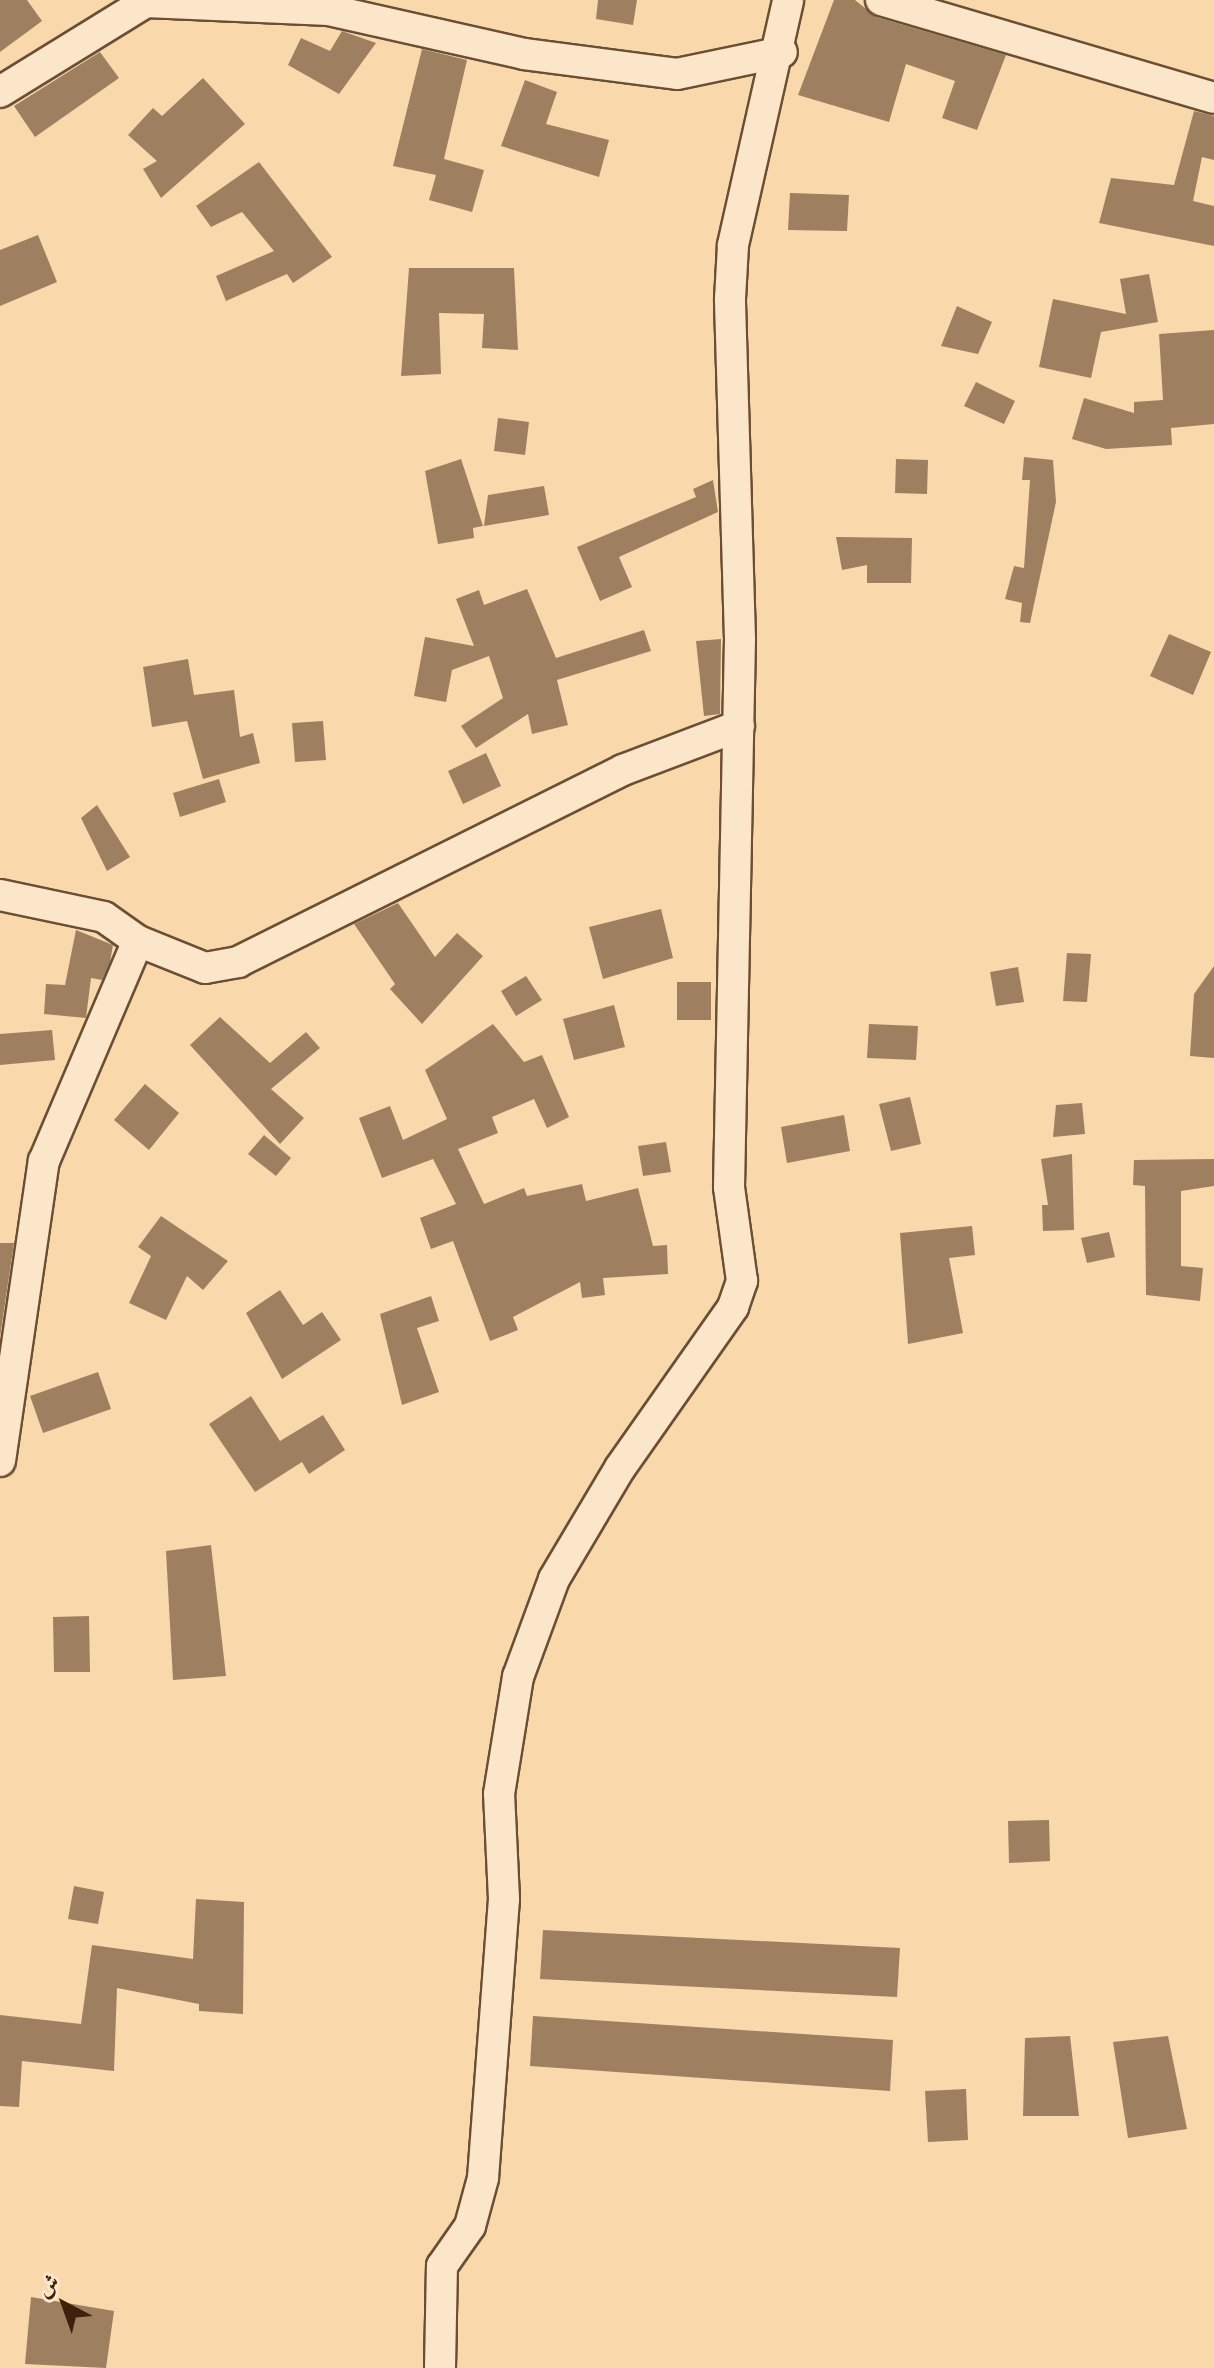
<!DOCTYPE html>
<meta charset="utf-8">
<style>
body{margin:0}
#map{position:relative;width:1214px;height:2368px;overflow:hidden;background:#f9d8ac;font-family:"IM FELL French Canon",Amiri,serif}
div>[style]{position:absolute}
.building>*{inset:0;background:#9e8060}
.roads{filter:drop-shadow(2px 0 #6b4f35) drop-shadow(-2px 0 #6b4f35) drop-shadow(0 2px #6b4f35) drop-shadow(0 -2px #6b4f35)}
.minor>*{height:30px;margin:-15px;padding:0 15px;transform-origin:15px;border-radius:15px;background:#fbe6c9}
span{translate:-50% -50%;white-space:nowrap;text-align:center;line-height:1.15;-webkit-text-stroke:7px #fbe6c9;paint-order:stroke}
.north{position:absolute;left:24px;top:2264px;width:80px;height:80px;-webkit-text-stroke:6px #fbe6c9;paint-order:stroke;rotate:319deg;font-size:22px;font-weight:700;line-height:32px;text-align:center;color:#3c210d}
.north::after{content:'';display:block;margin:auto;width:28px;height:36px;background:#3c210d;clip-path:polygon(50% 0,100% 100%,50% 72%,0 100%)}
</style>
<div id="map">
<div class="building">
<i style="clip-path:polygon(0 0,27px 0,42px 21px,0 52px)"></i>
<i style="clip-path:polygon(598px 0,637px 0,633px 25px,596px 19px)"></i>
<i style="clip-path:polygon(834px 0,855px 0,876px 17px,1006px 55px,977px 130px,942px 118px,955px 81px,906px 64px,889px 122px,798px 95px)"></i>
<i style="clip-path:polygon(342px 31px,376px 43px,339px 94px,288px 65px,301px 38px,330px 51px)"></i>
<i style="clip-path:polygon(422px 49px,467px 60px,444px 159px,484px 170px,472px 212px,429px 200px,436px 175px,393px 166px)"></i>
<i style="clip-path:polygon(100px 52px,119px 78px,35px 137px,14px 106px)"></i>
<i style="clip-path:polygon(203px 78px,245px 124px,161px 198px,143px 169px,157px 161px,128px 135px,153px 108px,162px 116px)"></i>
<i style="clip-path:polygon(525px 80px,557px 92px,546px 124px,609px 140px,599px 177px,501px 146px)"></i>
<i style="clip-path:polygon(1194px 111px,1214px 116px,1214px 160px,1202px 157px,1193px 201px,1214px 206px,1214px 246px,1099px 223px,1111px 178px,1174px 185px)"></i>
<i style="clip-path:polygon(259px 162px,332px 257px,293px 283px,287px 274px,226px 301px,216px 276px,274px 251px,242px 212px,211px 227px,196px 206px)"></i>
<i style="clip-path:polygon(790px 193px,849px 195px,847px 231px,788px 230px)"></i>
<i style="clip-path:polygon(38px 235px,57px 282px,0 306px,0 250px)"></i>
<i style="clip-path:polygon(409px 268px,514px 268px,518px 350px,482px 348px,484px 314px,439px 313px,441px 374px,401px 376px)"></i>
<i style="clip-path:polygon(1149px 274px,1158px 322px,1101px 332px,1091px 378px,1039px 367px,1053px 299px,1126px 314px,1120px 279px)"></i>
<i style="clip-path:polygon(957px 306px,992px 322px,978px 354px,941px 346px)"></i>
<i style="clip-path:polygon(1214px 330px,1214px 424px,1171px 428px,1172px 445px,1106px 449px,1072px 439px,1084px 398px,1134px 413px,1134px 402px,1163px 400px,1159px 334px)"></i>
<i style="clip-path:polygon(976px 382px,1015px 401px,1004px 424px,964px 406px)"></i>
<i style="clip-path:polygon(498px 418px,529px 422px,525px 455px,494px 451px)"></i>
<i style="clip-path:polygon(1024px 457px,1053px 460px,1056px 502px,1030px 623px,1020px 622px,1022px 603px,1005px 599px,1014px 566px,1024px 568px,1030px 480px,1022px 480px)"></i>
<i style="clip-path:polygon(461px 459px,483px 526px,473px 528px,474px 538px,438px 544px,425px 471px)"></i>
<i style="clip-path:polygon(896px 459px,928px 460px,927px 494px,895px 493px)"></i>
<i style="clip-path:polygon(713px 480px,718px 512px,619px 557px,632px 587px,600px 601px,577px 547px,696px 497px,693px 489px)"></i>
<i style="clip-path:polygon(544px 486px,549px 515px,484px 526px,488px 495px)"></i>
<i style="clip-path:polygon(836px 537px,912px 538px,911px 583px,867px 583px,867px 565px,842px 570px)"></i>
<i style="clip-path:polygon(527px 589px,556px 658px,644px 630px,651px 651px,557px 680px,568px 725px,532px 734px,528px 714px,476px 748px,461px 726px,503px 698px,489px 656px,452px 670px,446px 702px,414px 696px,425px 637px,474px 646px,456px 599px,479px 590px,484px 605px)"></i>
<i style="clip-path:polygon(1169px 634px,1211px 652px,1193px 695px,1150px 676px)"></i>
<i style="clip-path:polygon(721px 639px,720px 714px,704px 716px,696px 641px)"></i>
<i style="clip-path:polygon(188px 659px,194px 695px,234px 690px,240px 737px,253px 733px,260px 763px,203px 779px,187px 721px,152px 727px,143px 667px)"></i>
<i style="clip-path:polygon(323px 721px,326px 760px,295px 762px,292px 723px)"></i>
<i style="clip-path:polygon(486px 753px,501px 786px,463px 804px,448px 771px)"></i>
<i style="clip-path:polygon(219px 779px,226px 802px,180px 817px,173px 793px)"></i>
<i style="clip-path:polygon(97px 805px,130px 857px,107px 871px,81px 818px)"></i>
<i style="clip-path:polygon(398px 903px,435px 957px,457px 933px,483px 956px,422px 1024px,390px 989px,395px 984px,354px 924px)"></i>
<i style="clip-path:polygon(661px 909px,673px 958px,603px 979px,589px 927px)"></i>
<i style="clip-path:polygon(76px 930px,113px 945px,110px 962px,102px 980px,91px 978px,86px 1018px,44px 1014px,46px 984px,65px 985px)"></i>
<i style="clip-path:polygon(1067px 953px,1091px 954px,1087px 1002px,1063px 1001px)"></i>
<i style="clip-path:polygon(1214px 966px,1214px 1058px,1190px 1056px,1194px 994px)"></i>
<i style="clip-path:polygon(1018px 967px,1024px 1002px,996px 1006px,990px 972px)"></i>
<i style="clip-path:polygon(526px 976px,542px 1000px,516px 1016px,501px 991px)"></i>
<i style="clip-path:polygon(677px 982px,711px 982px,711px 1020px,677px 1020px)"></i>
<i style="clip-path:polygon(614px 1005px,625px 1047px,574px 1060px,563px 1019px)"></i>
<i style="clip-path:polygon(220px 1017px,270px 1063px,306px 1032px,320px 1048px,271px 1089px,304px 1118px,280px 1144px,190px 1045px)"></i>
<i style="clip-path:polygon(493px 1024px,524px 1062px,542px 1055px,569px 1117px,547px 1128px,534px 1099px,492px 1117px,498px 1133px,458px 1149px,484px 1204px,524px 1188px,527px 1196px,582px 1184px,586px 1201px,638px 1188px,653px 1246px,667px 1245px,668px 1274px,603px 1278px,605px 1295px,582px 1298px,580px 1282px,513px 1317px,518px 1330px,490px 1341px,453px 1241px,431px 1249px,420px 1218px,456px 1204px,433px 1159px,382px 1178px,359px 1118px,390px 1106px,403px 1140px,447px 1119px,425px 1070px)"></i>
<i style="clip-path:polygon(869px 1024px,918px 1026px,916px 1060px,867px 1058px)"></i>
<i style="clip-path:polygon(52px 1030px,55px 1060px,0 1065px,0 1034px)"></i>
<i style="clip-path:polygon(145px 1084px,179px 1113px,149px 1150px,114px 1120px)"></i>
<i style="clip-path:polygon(910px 1097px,921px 1144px,891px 1151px,879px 1104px)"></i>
<i style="clip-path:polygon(1082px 1103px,1085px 1134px,1053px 1137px,1056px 1105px)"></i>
<i style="clip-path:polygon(844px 1115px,850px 1151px,787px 1163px,781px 1127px)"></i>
<i style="clip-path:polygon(264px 1135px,291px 1158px,276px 1176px,248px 1154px)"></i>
<i style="clip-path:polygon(666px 1142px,671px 1172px,643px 1176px,638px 1146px)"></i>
<i style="clip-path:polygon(1072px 1154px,1074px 1230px,1043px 1231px,1042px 1205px,1048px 1205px,1041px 1159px)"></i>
<i style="clip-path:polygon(1214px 1159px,1214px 1186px,1181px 1191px,1181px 1266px,1203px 1268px,1200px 1301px,1146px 1295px,1145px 1186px,1133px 1185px,1134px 1160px)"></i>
<i style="clip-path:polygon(161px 1216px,228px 1261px,203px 1290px,187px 1276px,166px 1320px,129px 1303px,151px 1256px,138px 1247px)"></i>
<i style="clip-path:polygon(972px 1226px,975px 1255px,949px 1258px,963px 1333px,908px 1344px,900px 1233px)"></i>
<i style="clip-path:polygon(1109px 1232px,1115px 1257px,1087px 1263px,1081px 1238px)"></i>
<i style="clip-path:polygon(0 1243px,14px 1243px,0 1337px)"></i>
<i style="clip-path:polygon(280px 1290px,303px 1325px,322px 1312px,341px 1340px,282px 1379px,246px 1313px)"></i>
<i style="clip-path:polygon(431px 1296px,439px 1321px,417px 1328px,439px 1392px,402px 1405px,380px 1314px)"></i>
<i style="clip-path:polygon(98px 1372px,111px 1409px,43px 1433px,30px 1396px)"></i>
<i style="clip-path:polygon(251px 1396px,280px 1441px,323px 1415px,345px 1450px,309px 1474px,302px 1462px,255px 1492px,209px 1424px)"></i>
<i style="clip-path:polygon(211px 1545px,226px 1676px,173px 1680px,166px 1551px)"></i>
<i style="clip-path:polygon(89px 1616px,90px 1672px,54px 1672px,53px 1617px)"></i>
<i style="clip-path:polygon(1049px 1820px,1050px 1861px,1009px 1863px,1008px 1821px)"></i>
<i style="clip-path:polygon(74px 1886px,104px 1892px,98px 1924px,68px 1919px)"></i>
<i style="clip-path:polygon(196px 1899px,244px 1902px,243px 2014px,199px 2011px,199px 2004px,117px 1988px,114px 2071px,22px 2061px,19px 2107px,0 2106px,0 2015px,81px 2024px,92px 1945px,193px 1959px)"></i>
<i style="clip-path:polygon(543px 1930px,900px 1948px,897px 1997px,540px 1979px)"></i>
<i style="clip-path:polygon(533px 2016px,893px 2040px,890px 2091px,530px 2066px)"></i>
<i style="clip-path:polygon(1070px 2036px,1079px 2116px,1023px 2116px,1025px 2038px)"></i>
<i style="clip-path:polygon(1168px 2036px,1187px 2129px,1128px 2138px,1113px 2042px)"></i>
<i style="clip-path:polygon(966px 2089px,968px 2140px,928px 2142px,925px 2091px)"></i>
<i style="clip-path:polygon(31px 2297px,114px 2311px,106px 2368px,25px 2364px)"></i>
</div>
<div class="roads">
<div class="minor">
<i style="left:881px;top:0;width:347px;rotate:16.4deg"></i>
<i style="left:146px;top:2px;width:183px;rotate:2.5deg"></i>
<i style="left:329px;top:10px;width:200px;rotate:12.7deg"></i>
<i style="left:524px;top:54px;width:154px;rotate:7.4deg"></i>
<i style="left:677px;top:74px;width:107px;rotate:-11.8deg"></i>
<i style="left:0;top:92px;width:175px;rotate:-31.7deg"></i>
<i style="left:0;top:895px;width:106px;rotate:11.9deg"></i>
<i style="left:104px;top:917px;width:42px;rotate:35.2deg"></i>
<i style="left:138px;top:941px;width:72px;rotate:21.9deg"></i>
<i style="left:205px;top:968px;width:34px;rotate:-10deg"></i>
<i style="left:238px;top:962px;width:430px;rotate:-26.5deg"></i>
<i style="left:623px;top:770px;width:124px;rotate:-20.8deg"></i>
<i style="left:0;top:1461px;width:303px;rotate:-81.7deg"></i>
<i style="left:44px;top:1161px;width:239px;rotate:-66.9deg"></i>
<i style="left:440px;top:2368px;width:102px;rotate:-88.9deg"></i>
<i style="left:442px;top:2266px;width:49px;rotate:-55deg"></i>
<i style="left:470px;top:2226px;width:50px;rotate:-74.8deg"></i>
<i style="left:483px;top:2178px;width:280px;rotate:-85.7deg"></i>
<i style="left:504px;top:1899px;width:105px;rotate:-92.7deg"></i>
<i style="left:499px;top:1794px;width:119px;rotate:-80.8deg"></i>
<i style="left:518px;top:1677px;width:104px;rotate:-69.8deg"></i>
<i style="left:554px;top:1579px;width:129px;rotate:-59.3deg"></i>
<i style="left:620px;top:1468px;width:197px;rotate:-54.9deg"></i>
<i style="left:733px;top:1307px;width:28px;rotate:-71deg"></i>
<i style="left:742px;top:1281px;width:95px;rotate:-97.9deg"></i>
<i style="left:729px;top:1187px;width:548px;rotate:-88.85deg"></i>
<i style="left:740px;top:639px;width:340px;rotate:-91.7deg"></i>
<i style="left:730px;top:299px;width:54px;rotate:-86.8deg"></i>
<i style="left:733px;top:245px;width:251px;rotate:-77.3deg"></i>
</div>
</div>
<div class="north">ش</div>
</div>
